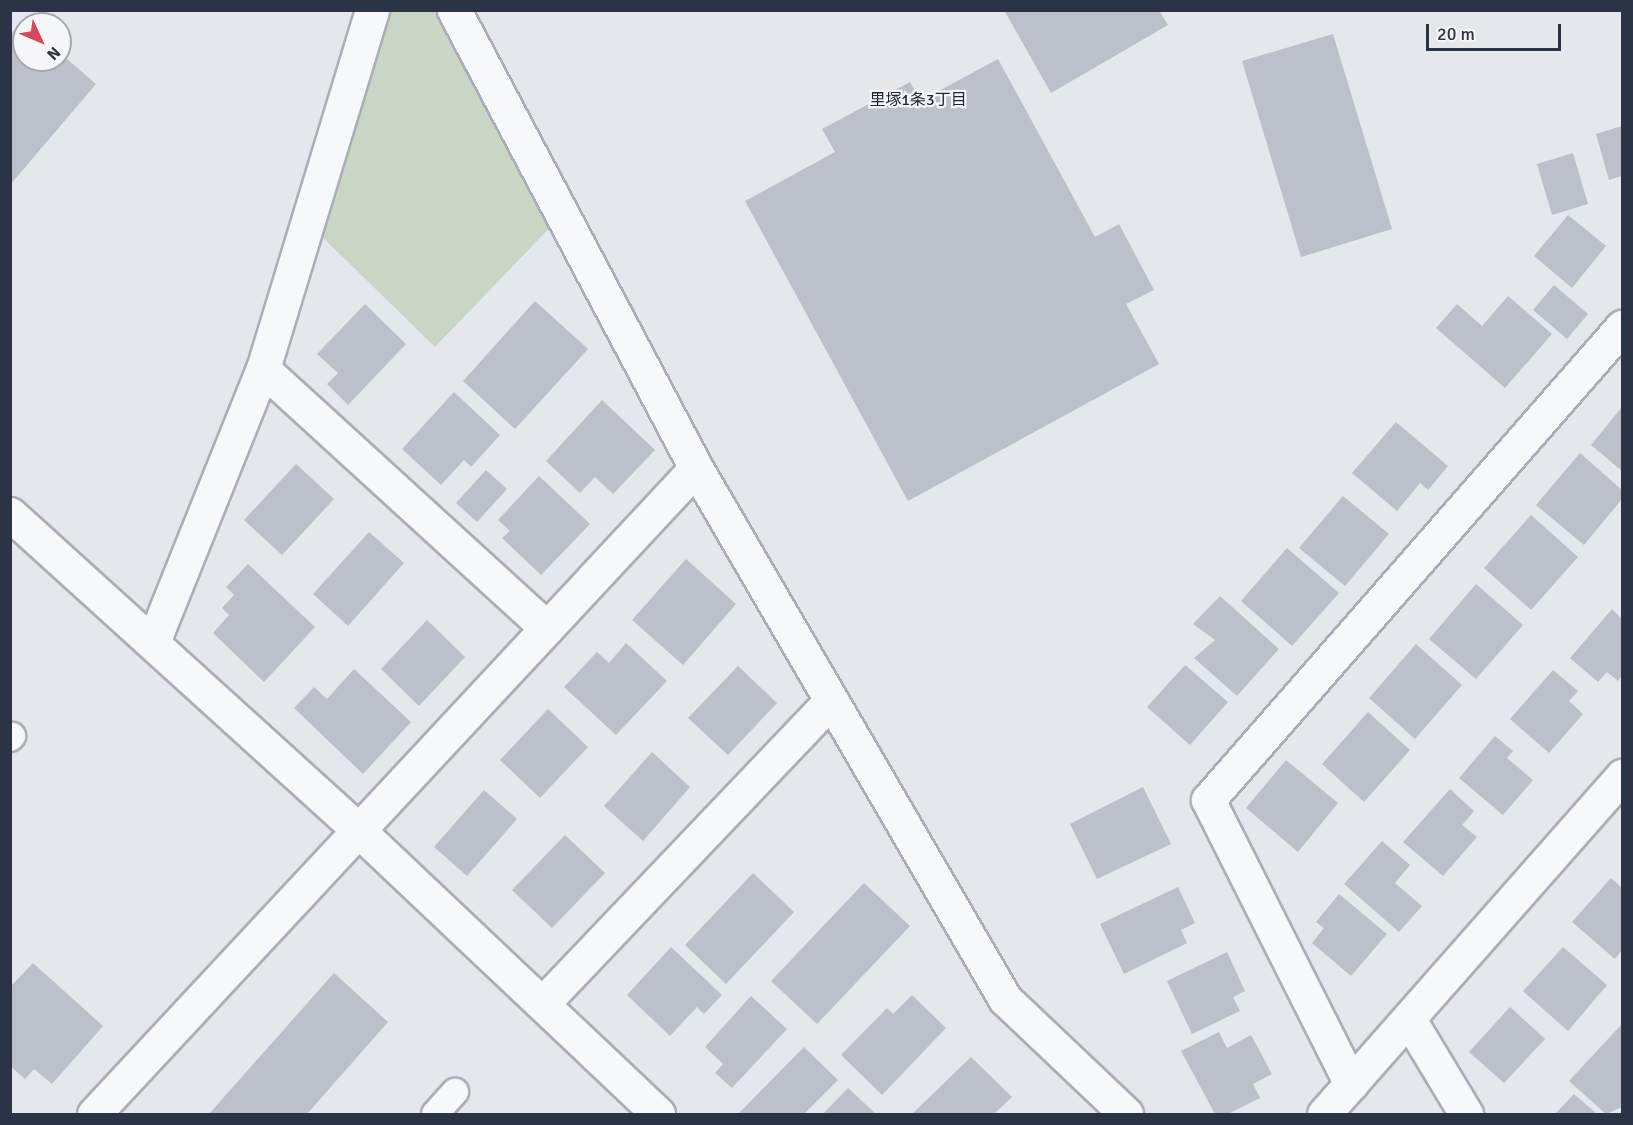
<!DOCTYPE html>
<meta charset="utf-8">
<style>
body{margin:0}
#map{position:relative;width:1633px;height:1125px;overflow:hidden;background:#e4e7ec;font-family:Signika,"Noto Sans JP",sans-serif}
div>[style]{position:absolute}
.green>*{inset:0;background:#c9d6c5}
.building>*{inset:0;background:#bbc0ca}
.roads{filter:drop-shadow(2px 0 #a9aeb7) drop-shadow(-2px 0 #a9aeb7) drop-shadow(0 2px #a9aeb7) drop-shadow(0 -2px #a9aeb7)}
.service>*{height:26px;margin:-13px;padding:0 13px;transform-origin:13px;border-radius:13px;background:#f7f8fa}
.minor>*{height:33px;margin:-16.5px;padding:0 16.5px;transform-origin:16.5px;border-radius:16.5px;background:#f7f8fa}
.tertiary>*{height:33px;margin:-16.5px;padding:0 16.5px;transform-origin:16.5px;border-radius:16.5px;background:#f7f8fa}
span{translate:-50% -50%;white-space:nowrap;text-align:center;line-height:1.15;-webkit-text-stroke:4.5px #f4f6f9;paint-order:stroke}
.neighbourhood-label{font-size:16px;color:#1d2536}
.frame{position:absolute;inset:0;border:12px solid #2b3445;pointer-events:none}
.north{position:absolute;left:12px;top:12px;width:60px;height:60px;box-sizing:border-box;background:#f4f6f9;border:2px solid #a4a8b1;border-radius:50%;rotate:134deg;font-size:16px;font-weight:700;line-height:24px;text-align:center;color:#2b3445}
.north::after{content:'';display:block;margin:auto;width:21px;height:27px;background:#d1495b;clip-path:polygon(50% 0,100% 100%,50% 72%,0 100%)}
.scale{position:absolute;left:1426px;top:24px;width:135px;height:27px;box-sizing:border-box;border:3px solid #2b3445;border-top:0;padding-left:8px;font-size:18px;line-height:21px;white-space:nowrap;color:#2b3445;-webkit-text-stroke:4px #f4f6f9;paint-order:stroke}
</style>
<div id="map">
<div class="green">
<i style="clip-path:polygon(372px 11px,454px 11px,562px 215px,435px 347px,308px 223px)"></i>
</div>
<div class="building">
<i style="clip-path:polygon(1004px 10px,1159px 10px,1168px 25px,1051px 93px)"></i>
<i style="clip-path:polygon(22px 21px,24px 60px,60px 60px,60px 53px,96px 84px,10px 185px,10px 35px)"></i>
<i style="clip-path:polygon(1333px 34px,1392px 229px,1301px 257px,1242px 61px)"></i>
<i style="clip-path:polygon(998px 59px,1095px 237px,1119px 224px,1154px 290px,1126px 304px,1159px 364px,908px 501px,745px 201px,835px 152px,822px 129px,910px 82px,920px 101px)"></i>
<i style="clip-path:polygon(1622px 126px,1622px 176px,1609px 180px,1596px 134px)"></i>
<i style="clip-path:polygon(1573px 153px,1588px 204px,1552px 215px,1537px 164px)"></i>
<i style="clip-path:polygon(1568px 215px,1606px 246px,1572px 288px,1534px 256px)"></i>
<i style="clip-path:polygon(1554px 285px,1588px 314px,1567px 339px,1533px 310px)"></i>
<i style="clip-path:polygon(1508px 296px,1552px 334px,1505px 388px,1436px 328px,1457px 304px,1482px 326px)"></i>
<i style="clip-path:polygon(535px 301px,588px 349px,515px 429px,463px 381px)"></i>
<i style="clip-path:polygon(365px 304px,406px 344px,348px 405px,327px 384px,338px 373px,317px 354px)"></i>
<i style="clip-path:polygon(454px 392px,500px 435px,471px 467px,464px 460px,441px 485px,402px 449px)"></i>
<i style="clip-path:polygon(602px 400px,655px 450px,613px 494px,595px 477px,580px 493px,546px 461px)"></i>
<i style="clip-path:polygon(1622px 407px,1622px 471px,1591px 445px)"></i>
<i style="clip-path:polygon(1396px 422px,1448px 466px,1428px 490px,1420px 483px,1397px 511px,1352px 473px)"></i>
<i style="clip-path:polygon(1580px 453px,1622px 490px,1622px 499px,1584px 545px,1536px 505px)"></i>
<i style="clip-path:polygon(296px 464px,334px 499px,282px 555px,244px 520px)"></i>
<i style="clip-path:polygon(486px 470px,507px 489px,477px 522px,456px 503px)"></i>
<i style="clip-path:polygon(539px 476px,590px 524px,541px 575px,502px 538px,510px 531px,498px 520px)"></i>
<i style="clip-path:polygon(1343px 496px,1389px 534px,1345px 586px,1299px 548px)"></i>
<i style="clip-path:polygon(1531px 515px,1578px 557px,1531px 610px,1484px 568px)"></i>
<i style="clip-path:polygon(369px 532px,404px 563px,348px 626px,313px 594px)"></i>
<i style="clip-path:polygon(1287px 548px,1339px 593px,1292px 646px,1241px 601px)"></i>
<i style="clip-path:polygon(686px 559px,736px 604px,683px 665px,632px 620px)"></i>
<i style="clip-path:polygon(248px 564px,315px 627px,264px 682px,213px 633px,229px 615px,222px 608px,234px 595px,226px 587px)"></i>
<i style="clip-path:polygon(1476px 584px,1523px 625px,1476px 679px,1429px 639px)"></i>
<i style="clip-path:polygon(1220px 596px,1279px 649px,1237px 696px,1194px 658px,1215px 640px,1193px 624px)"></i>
<i style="clip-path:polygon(1612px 609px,1622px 619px,1622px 675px,1618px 681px,1607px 672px,1598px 682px,1570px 658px)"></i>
<i style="clip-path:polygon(427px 620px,465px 657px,419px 706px,381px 669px)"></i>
<i style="clip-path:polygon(626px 643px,667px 681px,616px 735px,564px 687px,597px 652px,609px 663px)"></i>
<i style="clip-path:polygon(1416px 644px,1462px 685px,1415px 739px,1369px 698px)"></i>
<i style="clip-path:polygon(1185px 665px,1228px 702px,1190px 745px,1147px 707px)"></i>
<i style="clip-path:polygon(738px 666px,777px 703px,728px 755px,688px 718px)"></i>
<i style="clip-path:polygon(354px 669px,411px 722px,363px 774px,294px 708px,314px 687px,327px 699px)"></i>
<i style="clip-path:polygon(1553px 670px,1578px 691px,1569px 701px,1583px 714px,1549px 753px,1510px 719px)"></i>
<i style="clip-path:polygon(548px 709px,588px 747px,540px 798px,500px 760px)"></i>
<i style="clip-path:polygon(1368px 712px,1410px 750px,1364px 802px,1322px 764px)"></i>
<i style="clip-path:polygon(1495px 736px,1513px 751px,1507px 758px,1533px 780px,1503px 815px,1459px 778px)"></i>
<i style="clip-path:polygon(652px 752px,690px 787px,643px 841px,604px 806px)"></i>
<i style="clip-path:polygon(1286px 760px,1338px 803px,1298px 852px,1246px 808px)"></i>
<i style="clip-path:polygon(1143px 787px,1171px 844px,1097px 879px,1070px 824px)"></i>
<i style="clip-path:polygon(1450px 789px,1474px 811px,1462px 825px,1477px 837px,1443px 876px,1403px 842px)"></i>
<i style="clip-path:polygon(484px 790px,517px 819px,467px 876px,434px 847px)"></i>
<i style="clip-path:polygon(565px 835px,605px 873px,552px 928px,512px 890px)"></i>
<i style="clip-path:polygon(1382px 841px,1410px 865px,1395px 883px,1422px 906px,1399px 932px,1344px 884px)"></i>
<i style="clip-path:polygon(753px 873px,794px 912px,726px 984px,685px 945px)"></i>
<i style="clip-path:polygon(1611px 878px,1622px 888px,1622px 950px,1615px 959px,1572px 922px)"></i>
<i style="clip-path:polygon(864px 883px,910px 926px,817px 1024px,771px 981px)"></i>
<i style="clip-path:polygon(1178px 887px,1195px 923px,1181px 930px,1187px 943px,1124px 974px,1100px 924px)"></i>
<i style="clip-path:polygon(1339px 894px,1387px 934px,1351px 976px,1312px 943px,1324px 928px,1316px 922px)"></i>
<i style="clip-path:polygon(671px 947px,722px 995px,704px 1014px,697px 1007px,670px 1036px,627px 995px)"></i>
<i style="clip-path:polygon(1563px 947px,1607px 985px,1568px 1031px,1523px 991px)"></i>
<i style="clip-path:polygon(1227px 952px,1245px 991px,1233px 997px,1240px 1011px,1192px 1034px,1167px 981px)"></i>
<i style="clip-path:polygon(33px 963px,103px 1026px,52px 1084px,34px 1069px,25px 1079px,10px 1066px,10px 987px)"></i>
<i style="clip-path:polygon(334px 973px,388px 1022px,307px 1114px,209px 1114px)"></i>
<i style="clip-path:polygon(912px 995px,946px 1028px,882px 1095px,841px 1055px,887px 1008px,893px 1014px)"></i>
<i style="clip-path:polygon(751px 996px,787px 1029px,732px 1088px,715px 1073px,723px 1064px,705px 1047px)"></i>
<i style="clip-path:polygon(1510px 1007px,1545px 1039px,1504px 1083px,1469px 1052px)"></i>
<i style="clip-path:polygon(1621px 1025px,1622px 1107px,1606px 1114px,1569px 1081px)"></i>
<i style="clip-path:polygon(1219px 1032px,1227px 1048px,1251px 1035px,1272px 1074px,1253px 1084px,1260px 1098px,1228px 1114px,1215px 1114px,1181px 1051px)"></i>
<i style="clip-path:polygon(804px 1047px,838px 1080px,804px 1114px,738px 1114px)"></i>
<i style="clip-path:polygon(971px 1057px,1012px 1097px,994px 1114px,912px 1114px)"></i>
<i style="clip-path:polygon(848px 1088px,876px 1114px,823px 1114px)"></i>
<i style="clip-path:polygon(1574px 1094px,1597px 1114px,1555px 1114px)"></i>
</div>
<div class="roads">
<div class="service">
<i style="left:10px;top:738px;width:3px;rotate:-45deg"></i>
<i style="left:435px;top:1114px;width:30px;rotate:-48deg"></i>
</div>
<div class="minor">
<i style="left:454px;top:10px;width:518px;rotate:62.15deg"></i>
<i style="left:696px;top:468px;width:614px;rotate:59.8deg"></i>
<i style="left:1005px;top:999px;width:167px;rotate:43.5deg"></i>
<i style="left:263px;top:369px;width:384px;rotate:42.4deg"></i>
<i style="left:10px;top:514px;width:470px;rotate:42.2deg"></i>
<i style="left:358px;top:830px;width:413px;rotate:43.4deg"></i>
<i style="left:153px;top:642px;width:294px;rotate:-68.1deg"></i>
<i style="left:263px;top:369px;width:375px;rotate:-73.1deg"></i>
<i style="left:543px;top:1003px;width:414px;rotate:-46.4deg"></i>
<i style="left:1410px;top:1021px;width:109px;rotate:58.9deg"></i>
<i style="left:1351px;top:1084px;width:318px;rotate:-116.7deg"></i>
<i style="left:1208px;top:800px;width:629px;rotate:-48.81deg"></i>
<i style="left:94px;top:1114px;width:883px;rotate:-47.02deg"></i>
</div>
<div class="tertiary">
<i style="left:1324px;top:1114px;width:451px;rotate:-48.6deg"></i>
</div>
</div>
<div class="neighbourhood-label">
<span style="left:918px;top:100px">里塚1条3丁目</span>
</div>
<div class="frame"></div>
<div class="north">N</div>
<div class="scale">20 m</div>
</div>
